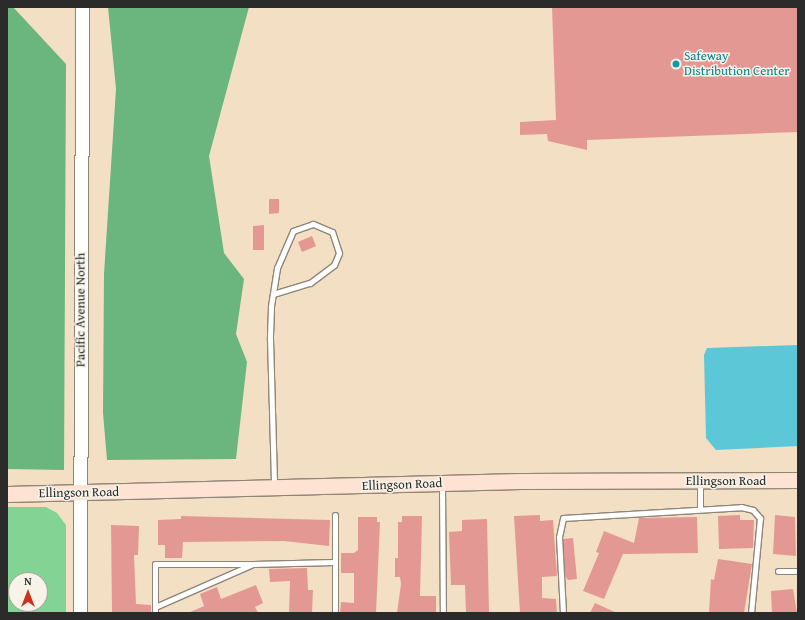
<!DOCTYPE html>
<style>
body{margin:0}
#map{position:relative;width:805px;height:620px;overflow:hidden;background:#f3dfc3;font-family:"Gentium Book Plus",serif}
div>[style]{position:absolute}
.green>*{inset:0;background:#83d494}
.forest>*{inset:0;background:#6ab67e}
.water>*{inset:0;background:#5cc7d6}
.building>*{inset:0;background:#e49894}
.roads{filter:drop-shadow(1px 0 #8f8577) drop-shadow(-1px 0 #8f8577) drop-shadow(0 1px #8f8577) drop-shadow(0 -1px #8f8577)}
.service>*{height:5px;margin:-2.5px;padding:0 2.5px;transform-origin:2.5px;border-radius:2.5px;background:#fff}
.tertiary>*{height:13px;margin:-6.5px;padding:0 6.5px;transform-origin:6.5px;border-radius:6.5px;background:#fff}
.secondary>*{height:15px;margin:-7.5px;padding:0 7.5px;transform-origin:7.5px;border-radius:7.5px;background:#fee3d2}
.dots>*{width:11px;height:11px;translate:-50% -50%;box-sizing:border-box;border:2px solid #f7f3e8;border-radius:50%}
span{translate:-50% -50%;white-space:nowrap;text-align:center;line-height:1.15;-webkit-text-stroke:3px #f7f3e8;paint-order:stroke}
.culture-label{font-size:13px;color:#0d838f}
.left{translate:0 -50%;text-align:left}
.street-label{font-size:13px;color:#2b2b2b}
.frame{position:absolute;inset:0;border:8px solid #2b2b2b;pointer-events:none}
.north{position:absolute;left:8px;top:572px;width:40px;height:40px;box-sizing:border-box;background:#f7f3e8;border:1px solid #a5a39c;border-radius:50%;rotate:0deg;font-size:11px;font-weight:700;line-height:16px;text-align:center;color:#2b2b2b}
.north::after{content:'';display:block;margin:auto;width:14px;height:18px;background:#c8321e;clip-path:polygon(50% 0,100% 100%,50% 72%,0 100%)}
</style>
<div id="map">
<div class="green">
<i style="clip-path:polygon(evenodd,7px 507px,46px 507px,57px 513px,66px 525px,66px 613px,7px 613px,7px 507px,16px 580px,40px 580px,40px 604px,16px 604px,16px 580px)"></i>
</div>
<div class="forest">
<i style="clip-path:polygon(7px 7px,13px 7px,66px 64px,64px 470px,7px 469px)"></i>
<i style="clip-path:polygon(108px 7px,249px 7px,209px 156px,224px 253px,244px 279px,236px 334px,247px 362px,236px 459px,107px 460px,103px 413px,104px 274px,116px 89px)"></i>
</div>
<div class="water">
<i style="clip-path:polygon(798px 345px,798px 446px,716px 450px,706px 438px,704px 355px,707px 348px)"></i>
</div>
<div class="building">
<i style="clip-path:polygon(552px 7px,798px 7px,798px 132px,587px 140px,587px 150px,548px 141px,547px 134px,520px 135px,520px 122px,556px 120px)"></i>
<i style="clip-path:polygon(269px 199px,279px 199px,279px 213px,269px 214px)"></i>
<i style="clip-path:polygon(264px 225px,264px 250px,253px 250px,253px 226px)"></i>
<i style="clip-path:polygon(312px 236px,316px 246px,302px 252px,298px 242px)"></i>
<i style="clip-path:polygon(540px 515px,540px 521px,553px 520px,557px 576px,542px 577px,542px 598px,556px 599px,557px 613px,520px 613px,514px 516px)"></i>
<i style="clip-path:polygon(740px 515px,740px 520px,754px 520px,753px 548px,719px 549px,718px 516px)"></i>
<i style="clip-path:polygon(775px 515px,795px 517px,796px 556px,773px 554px)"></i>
<i style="clip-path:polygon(181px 516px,330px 520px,329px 546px,284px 541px,183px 542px,182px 558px,165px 558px,165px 545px,158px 545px,158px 520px,181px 519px)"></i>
<i style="clip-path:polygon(402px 516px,422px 516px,420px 596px,436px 596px,436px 613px,397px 613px,401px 584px,400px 577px,395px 577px,395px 558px,398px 558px,398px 522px,402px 522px)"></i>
<i style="clip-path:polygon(358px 517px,377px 517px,377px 522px,380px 522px,376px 613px,340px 613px,341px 602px,354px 603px,354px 573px,341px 573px,341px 553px,354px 553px,358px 550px)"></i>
<i style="clip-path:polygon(697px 517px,698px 553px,623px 554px,604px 599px,583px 591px,599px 553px,596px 552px,604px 531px,634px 543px,639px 518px)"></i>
<i style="clip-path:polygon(487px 519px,489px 613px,466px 613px,465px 585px,451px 585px,449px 532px,462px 531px,462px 520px)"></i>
<i style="clip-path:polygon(111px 525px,139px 526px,138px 555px,134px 555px,136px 604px,151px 605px,151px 613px,112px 613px)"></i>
<i style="clip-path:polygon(573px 538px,577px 579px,568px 580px,565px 576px,563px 539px)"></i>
<i style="clip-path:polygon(718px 559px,752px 564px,744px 613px,709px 613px,711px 579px,714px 580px)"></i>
<i style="clip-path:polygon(307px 568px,308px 590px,313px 590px,312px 613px,289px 613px,290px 581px,270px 582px,269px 569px)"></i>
<i style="clip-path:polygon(256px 585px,263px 603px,255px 607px,258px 613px,188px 613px,204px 606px,200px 594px,217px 587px,221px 599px)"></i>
<i style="clip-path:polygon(793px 589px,797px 613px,772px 613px,771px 591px)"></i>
<i style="clip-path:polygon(595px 603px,617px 613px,590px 613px)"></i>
</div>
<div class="roads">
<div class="service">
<i style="left:273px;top:294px;width:39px;rotate:-17deg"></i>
<i style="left:310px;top:283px;width:30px;rotate:-37deg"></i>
<i style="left:334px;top:265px;width:13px;rotate:-67deg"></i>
<i style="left:339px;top:253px;width:22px;rotate:-108deg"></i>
<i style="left:332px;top:232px;width:21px;rotate:-157deg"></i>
<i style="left:313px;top:224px;width:21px;rotate:161deg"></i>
<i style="left:293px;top:231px;width:40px;rotate:113.4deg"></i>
<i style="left:277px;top:268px;width:39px;rotate:99deg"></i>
<i style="left:271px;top:307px;width:32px;rotate:92deg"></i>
<i style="left:270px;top:339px;width:146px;rotate:88.4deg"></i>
<i style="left:700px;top:482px;width:27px;rotate:90deg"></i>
<i style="left:442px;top:484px;width:129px;rotate:89.6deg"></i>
<i style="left:778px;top:571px;width:20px"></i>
<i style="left:155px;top:607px;width:43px;rotate:-90deg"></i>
<i style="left:155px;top:564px;width:95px"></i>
<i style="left:155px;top:613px;width:6px;rotate:-90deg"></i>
<i style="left:155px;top:607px;width:107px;rotate:-23.7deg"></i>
<i style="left:253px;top:564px;width:81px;rotate:-1.4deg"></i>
<i style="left:335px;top:613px;width:98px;rotate:-90deg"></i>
<i style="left:563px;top:613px;width:76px;rotate:-93deg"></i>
<i style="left:559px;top:537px;width:19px;rotate:-78deg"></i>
<i style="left:563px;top:518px;width:178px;rotate:-3.5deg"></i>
<i style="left:741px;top:507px;width:12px;rotate:14deg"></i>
<i style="left:753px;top:510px;width:11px;rotate:49deg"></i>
<i style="left:760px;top:518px;width:95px;rotate:95.4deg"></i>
</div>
<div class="tertiary">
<i style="left:80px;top:613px;width:606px;rotate:-89.81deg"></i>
</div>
<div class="secondary">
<i style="left:7px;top:494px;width:515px;rotate:-1.45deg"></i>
<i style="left:522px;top:481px;width:276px;rotate:-0.2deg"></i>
</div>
</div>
<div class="dots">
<i style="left:676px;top:64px;background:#0f9aa8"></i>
</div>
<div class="culture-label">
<span class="left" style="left:684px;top:64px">Safeway<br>Distribution Center</span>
</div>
<div class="street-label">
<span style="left:81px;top:310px;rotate:-90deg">Pacific Avenue North</span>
<span style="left:726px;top:481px">Ellingson Road</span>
<span style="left:402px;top:485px;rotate:-2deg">Ellingson Road</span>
<span style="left:79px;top:493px;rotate:-1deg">Ellingson Road</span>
</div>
<div class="frame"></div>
<div class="north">N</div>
</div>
